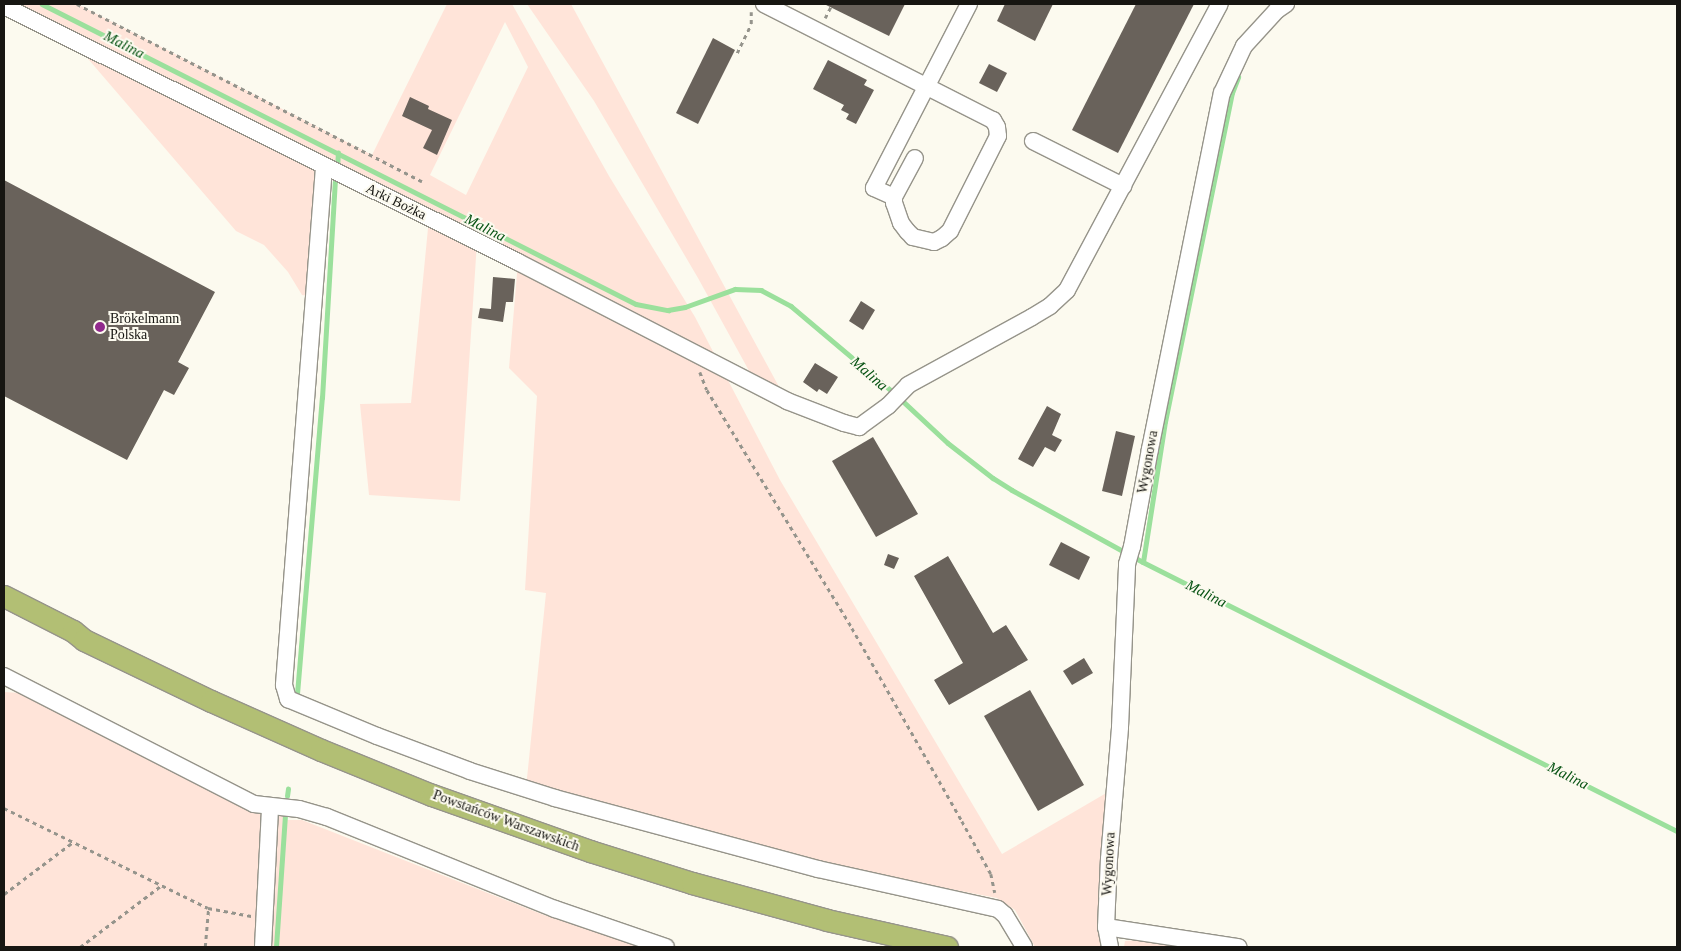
<!DOCTYPE html>
<meta charset="utf-8">
<style>
body{margin:0}
#map{position:relative;width:1681px;height:951px;overflow:hidden;background:#fcfaef;font-family:Georgia,serif}
div>[style]{position:absolute}
.green>*{inset:0;background:#ffe4d9}
.stream>*{height:4.5px;margin:-2.25px;padding:0 2.25px;transform-origin:2.25px;border-radius:2.25px;background:#9be09c}
.building>*{inset:0;background:#69625b}
.path>*{height:2.5px;margin-top:-1.25px;transform-origin:0;background:repeating-linear-gradient(90deg,#95948c 0 4px,transparent 0 8px)}
.roads{filter:drop-shadow(1px 0 #96948a) drop-shadow(-1px 0 #96948a) drop-shadow(0 1px #96948a) drop-shadow(0 -1px #96948a)}
.minor>*{height:16px;margin:-8px;padding:0 8px;transform-origin:8px;border-radius:8px;background:#fff}
.major>*{height:21px;margin:-10.5px;padding:0 10.5px;transform-origin:10.5px;border-radius:10.5px;background:#b2bf74}
.dots>*{width:14px;height:14px;translate:-50% -50%;box-sizing:border-box;border:2px solid #fcfaef;border-radius:50%}
span{translate:-50% -50%;white-space:nowrap;text-align:center;line-height:1.15;-webkit-text-stroke:4px #fcfaef;paint-order:stroke}
.street-label{font-size:14px;color:#171612}
.poi-label{font-size:14px;color:#171612}
.left{translate:0 -50%;text-align:left}
.water-label{font-size:15px;color:#095415;font-style:italic}
.frame{position:absolute;inset:0;border:5px solid #171612;pointer-events:none}
</style>
<div id="map">
<div class="green">
<i style="clip-path:polygon(evenodd,4px 4px,77px 4px,372px 155px,447px 4px,512px 4px,609px 176px,695px 317px,780px 480px,1002px 854px,1108px 792px,1104px 947px,1035px 947px,1015px 910px,997px 898px,857px 871px,526px 788px,546px 593px,525px 590px,537px 396px,509px 368px,518px 262px,477px 242px,460px 501px,369px 495px,360px 404px,411px 403px,429px 218px,324px 167px,314px 297px,302px 295px,288px 272px,264px 245px,236px 231px,71px 39px,4px 4px,505px 22px,528px 67px,466px 195px,430px 175px,505px 22px)"></i>
<i style="clip-path:polygon(527px 4px,571px 4px,784px 396px,753px 378px,698px 278px,594px 101px)"></i>
<i style="clip-path:polygon(4px 692px,37px 694px,239px 798px,286px 808px,285px 820px,302px 820px,544px 915px,644px 947px,4px 947px)"></i>
<i style="clip-path:polygon(1138px 940px,1190px 947px,1124px 947px,1125px 941px)"></i>
</div>
<div class="stream">
<i style="left:42px;top:4px;width:665px;rotate:26.8deg"></i>
<i style="left:636px;top:304px;width:33px;rotate:11deg"></i>
<i style="left:668px;top:310px;width:17px;rotate:-10deg"></i>
<i style="left:685px;top:307px;width:53px;rotate:-19.8deg"></i>
<i style="left:735px;top:289px;width:26px;rotate:2deg"></i>
<i style="left:761px;top:290px;width:34px;rotate:28deg"></i>
<i style="left:791px;top:306px;width:132px;rotate:40.1deg"></i>
<i style="left:892px;top:391px;width:76px;rotate:42.9deg"></i>
<i style="left:948px;top:443px;width:57px;rotate:37.9deg"></i>
<i style="left:993px;top:478px;width:22px;rotate:32deg"></i>
<i style="left:1012px;top:490px;width:149px;rotate:28.8deg"></i>
<i style="left:1143px;top:562px;width:598px;rotate:26.74deg"></i>
<i style="left:337px;top:167px;width:14px;rotate:-86deg"></i>
<i style="left:1143px;top:562px;width:142px;rotate:-81.1deg"></i>
<i style="left:1165px;top:422px;width:336px;rotate:-78.5deg"></i>
<i style="left:1232px;top:93px;width:17px;rotate:-69deg"></i>
<i style="left:297px;top:694px;width:297px;rotate:-85.2deg"></i>
<i style="left:322px;top:398px;width:216px;rotate:-86.6deg"></i>
<i style="left:287px;top:796px;width:7px;rotate:-82deg"></i>
<i style="left:276px;top:947px;width:132px;rotate:-86.1deg"></i>
</div>
<div class="building">
<i style="clip-path:polygon(824px 4px,905px 4px,889px 36px)"></i>
<i style="clip-path:polygon(1005px 4px,1053px 4px,1035px 41px,997px 21px)"></i>
<i style="clip-path:polygon(1136px 4px,1194px 4px,1118px 153px,1072px 130px)"></i>
<i style="clip-path:polygon(713px 38px,735px 50px,698px 124px,676px 113px)"></i>
<i style="clip-path:polygon(828px 60px,867px 80px,864px 85px,874px 90px,856px 124px,846px 119px,849px 114px,841px 110px,844px 105px,813px 89px)"></i>
<i style="clip-path:polygon(989px 64px,1007px 73px,997px 92px,979px 83px)"></i>
<i style="clip-path:polygon(410px 97px,429px 106px,428px 109px,452px 120px,437px 155px,423px 148px,432px 130px,402px 116px)"></i>
<i style="clip-path:polygon(4px 180px,215px 292px,178px 362px,189px 368px,174px 395px,164px 390px,127px 460px,4px 396px)"></i>
<i style="clip-path:polygon(493px 277px,515px 279px,513px 302px,506px 302px,503px 322px,478px 318px,480px 308px,491px 309px)"></i>
<i style="clip-path:polygon(861px 301px,875px 310px,863px 330px,849px 321px)"></i>
<i style="clip-path:polygon(815px 363px,838px 377px,827px 394px,819px 389px,817px 392px,803px 382px)"></i>
<i style="clip-path:polygon(1047px 406px,1061px 414px,1052px 435px,1062px 440px,1055px 452px,1045px 447px,1033px 467px,1018px 459px)"></i>
<i style="clip-path:polygon(1116px 431px,1135px 436px,1122px 496px,1102px 491px)"></i>
<i style="clip-path:polygon(873px 437px,918px 514px,876px 537px,832px 461px)"></i>
<i style="clip-path:polygon(1061px 542px,1090px 557px,1079px 580px,1049px 565px)"></i>
<i style="clip-path:polygon(888px 554px,899px 558px,894px 569px,884px 565px)"></i>
<i style="clip-path:polygon(948px 556px,993px 633px,1006px 625px,1028px 660px,949px 705px,934px 680px,963px 663px,914px 576px)"></i>
<i style="clip-path:polygon(1084px 658px,1093px 673px,1072px 685px,1063px 671px)"></i>
<i style="clip-path:polygon(1030px 690px,1084px 785px,1038px 811px,984px 716px)"></i>
</div>
<div class="path">
<i style="left:77px;top:4px;width:388px;rotate:27.2deg"></i>
<i style="left:825px;top:18px;width:16px;rotate:-63deg"></i>
<i style="left:737px;top:53px;width:32px;rotate:-64deg"></i>
<i style="left:751px;top:24px;width:12px;rotate:-90deg"></i>
<i style="left:700px;top:372px;width:19px;rotate:69deg"></i>
<i style="left:707px;top:390px;width:279px;rotate:58.6deg"></i>
<i style="left:852px;top:628px;width:222px;rotate:60.3deg"></i>
<i style="left:962px;top:821px;width:60px;rotate:61.3deg"></i>
<i style="left:991px;top:874px;width:19px;rotate:78deg"></i>
<i style="left:4px;top:808px;width:227px;rotate:26.1deg"></i>
<i style="left:208px;top:908px;width:44px;rotate:10.5deg"></i>
<i style="left:4px;top:894px;width:86px;rotate:-37deg"></i>
<i style="left:80px;top:947px;width:103px;rotate:-37.1deg"></i>
<i style="left:205px;top:947px;width:38px;rotate:-85deg"></i>
</div>
<div class="roads">
<div class="minor">
<i style="left:764px;top:4px;width:257px;rotate:26.9deg"></i>
<i style="left:993px;top:120px;width:8px;rotate:60deg"></i>
<i style="left:997px;top:127px;width:9px;rotate:84deg"></i>
<i style="left:998px;top:136px;width:106px;rotate:116.8deg"></i>
<i style="left:950px;top:231px;width:11px;rotate:139deg"></i>
<i style="left:942px;top:238px;width:9px;rotate:153deg"></i>
<i style="left:934px;top:242px;width:22px;rotate:-167deg"></i>
<i style="left:913px;top:237px;width:8px;rotate:-135deg"></i>
<i style="left:907px;top:231px;width:10px;rotate:-127deg"></i>
<i style="left:901px;top:223px;width:21px;rotate:-109deg"></i>
<i style="left:894px;top:203px;width:6px;rotate:-90deg"></i>
<i style="left:894px;top:197px;width:44px;rotate:-61.7deg"></i>
<i style="left:4px;top:6px;width:574px;rotate:26.48deg"></i>
<i style="left:518px;top:262px;width:303px;rotate:27.3deg"></i>
<i style="left:787px;top:401px;width:61px;rotate:21.1deg"></i>
<i style="left:844px;top:423px;width:16px;rotate:15deg"></i>
<i style="left:859px;top:427px;width:36px;rotate:-36deg"></i>
<i style="left:888px;top:406px;width:29px;rotate:-46deg"></i>
<i style="left:908px;top:385px;width:141px;rotate:-28.7deg"></i>
<i style="left:1032px;top:317px;width:21px;rotate:-31deg"></i>
<i style="left:1050px;top:306px;width:23px;rotate:-43deg"></i>
<i style="left:1067px;top:290px;width:324px;rotate:-61.9deg"></i>
<i style="left:1033px;top:141px;width:101px;rotate:26.6deg"></i>
<i style="left:324px;top:167px;width:520px;rotate:94.42deg"></i>
<i style="left:284px;top:685px;width:15px;rotate:74deg"></i>
<i style="left:288px;top:699px;width:96px;rotate:22.6deg"></i>
<i style="left:377px;top:736px;width:99px;rotate:20.6deg"></i>
<i style="left:470px;top:771px;width:89px;rotate:17.6deg"></i>
<i style="left:555px;top:798px;width:272px;rotate:15.1deg"></i>
<i style="left:818px;top:869px;width:184px;rotate:12.5deg"></i>
<i style="left:998px;top:909px;width:9px;rotate:41deg"></i>
<i style="left:1005px;top:915px;width:37px;rotate:59deg"></i>
<i style="left:894px;top:197px;width:22px;rotate:-156deg"></i>
<i style="left:874px;top:188px;width:207px;rotate:-62.7deg"></i>
<i style="left:4px;top:676px;width:281px;rotate:27.1deg"></i>
<i style="left:254px;top:804px;width:45px;rotate:6.3deg"></i>
<i style="left:299px;top:809px;width:29px;rotate:16deg"></i>
<i style="left:327px;top:817px;width:246px;rotate:22deg"></i>
<i style="left:555px;top:909px;width:117px;rotate:18.9deg"></i>
<i style="left:1106px;top:927px;width:134px;rotate:8.6deg"></i>
<i style="left:263px;top:947px;width:140px;rotate:-87.1deg"></i>
<i style="left:1110px;top:947px;width:20px;rotate:-101deg"></i>
<i style="left:1106px;top:927px;width:68px;rotate:-87.5deg"></i>
<i style="left:1109px;top:859px;width:132px;rotate:-85.2deg"></i>
<i style="left:1120px;top:727px;width:163px;rotate:-87.5deg"></i>
<i style="left:1127px;top:564px;width:18px;rotate:-74deg"></i>
<i style="left:1132px;top:547px;width:100px;rotate:-79.6deg"></i>
<i style="left:1150px;top:449px;width:363px;rotate:-78.6deg"></i>
<i style="left:1222px;top:93px;width:52px;rotate:-64.9deg"></i>
<i style="left:1244px;top:46px;width:49px;rotate:-47.5deg"></i>
<i style="left:1277px;top:10px;width:11px;rotate:-34deg"></i>
</div>
<div class="major">
<i style="left:4px;top:596px;width:77px;rotate:26.9deg"></i>
<i style="left:73px;top:631px;width:14px;rotate:39deg"></i>
<i style="left:84px;top:640px;width:141px;rotate:25.7deg"></i>
<i style="left:211px;top:701px;width:120px;rotate:24deg"></i>
<i style="left:321px;top:750px;width:120px;rotate:22.1deg"></i>
<i style="left:432px;top:795px;width:168px;rotate:19.5deg"></i>
<i style="left:590px;top:851px;width:107px;rotate:17.4deg"></i>
<i style="left:692px;top:883px;width:140px;rotate:15.3deg"></i>
<i style="left:827px;top:920px;width:123px;rotate:12.7deg"></i>
</div>
</div>
<div class="dots">
<i style="left:100px;top:327px;background:#91298d"></i>
</div>
<div class="street-label">
<span style="left:396px;top:202px;rotate:26deg">Arki Bożka</span>
<span style="left:1148px;top:462px;rotate:-80deg">Wygonowa</span>
<span style="left:506px;top:821px;rotate:20deg">Powstańców Warszawskich</span>
<span style="left:1109px;top:864px;rotate:-87deg">Wygonowa</span>
</div>
<div class="poi-label">
<span class="left" style="left:110px;top:327px">Brökelmann<br>Polska</span>
</div>
<div class="water-label">
<span style="left:124px;top:45px;rotate:27deg">Malina</span>
<span style="left:485px;top:228px;rotate:27deg">Malina</span>
<span style="left:869px;top:374px;rotate:41deg">Malina</span>
<span style="left:1206px;top:594px;rotate:27deg">Malina</span>
<span style="left:1568px;top:776px;rotate:27deg">Malina</span>
</div>
<div class="frame"></div>
</div>
